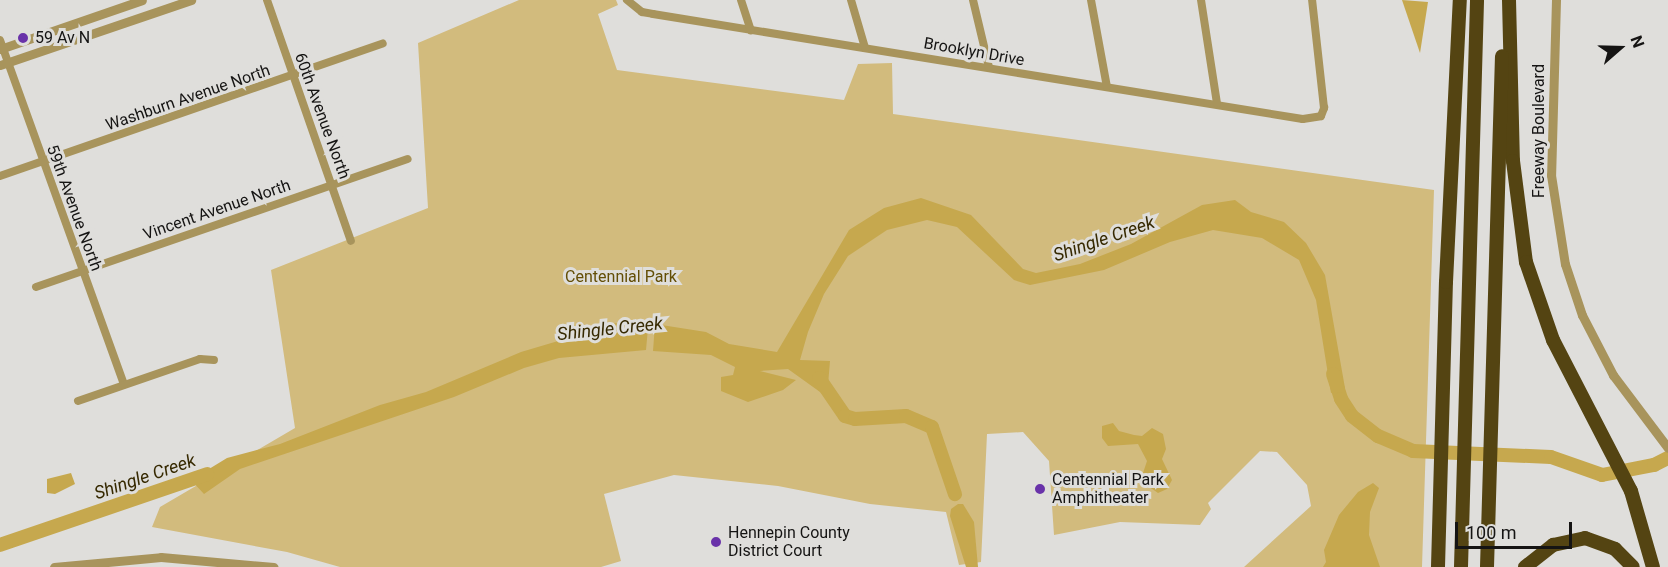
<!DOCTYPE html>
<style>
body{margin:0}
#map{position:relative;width:1668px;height:567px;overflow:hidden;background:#dfdedb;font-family:Roboto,sans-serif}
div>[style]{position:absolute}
.green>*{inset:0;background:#d2bb7d}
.water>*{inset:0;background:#c6a84e}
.river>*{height:14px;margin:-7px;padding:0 7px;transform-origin:7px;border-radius:7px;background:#c6a84e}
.minor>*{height:8px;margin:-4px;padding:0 4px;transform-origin:4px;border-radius:4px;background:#a8945c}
.tertiary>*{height:9px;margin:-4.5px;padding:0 4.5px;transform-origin:4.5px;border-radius:4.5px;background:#a8945c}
.motorway>*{height:14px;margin:-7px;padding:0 7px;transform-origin:7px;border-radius:7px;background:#544412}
.dots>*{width:16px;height:16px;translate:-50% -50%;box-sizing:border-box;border:3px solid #dfdedb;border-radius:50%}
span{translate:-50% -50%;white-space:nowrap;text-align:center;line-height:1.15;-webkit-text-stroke:6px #dfdedb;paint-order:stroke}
.poi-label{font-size:16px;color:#151413}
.left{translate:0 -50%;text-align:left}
.street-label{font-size:16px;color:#151413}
.park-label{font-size:16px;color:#634e05}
.water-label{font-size:18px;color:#362901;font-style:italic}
.north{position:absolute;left:1590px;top:18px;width:60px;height:60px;-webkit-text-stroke:4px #dfdedb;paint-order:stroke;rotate:70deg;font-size:16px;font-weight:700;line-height:24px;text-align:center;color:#151413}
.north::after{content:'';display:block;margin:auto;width:21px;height:27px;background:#151413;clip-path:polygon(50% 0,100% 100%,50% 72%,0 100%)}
.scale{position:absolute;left:1455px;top:522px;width:117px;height:27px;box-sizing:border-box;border:3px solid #151413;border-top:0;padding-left:8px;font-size:18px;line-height:21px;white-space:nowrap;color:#151413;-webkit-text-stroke:4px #dfdedb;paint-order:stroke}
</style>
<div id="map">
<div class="green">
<i style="clip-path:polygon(519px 0,616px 0,618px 5px,598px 14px,617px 70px,844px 100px,858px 64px,892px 63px,893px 114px,1434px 190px,1422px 567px,1244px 567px,1311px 506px,1307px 485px,1277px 452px,1260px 451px,1208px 503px,1211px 509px,1200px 525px,1120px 522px,1054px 535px,1049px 461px,1023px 432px,987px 434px,981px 562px,959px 565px,946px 512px,870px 504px,778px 486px,674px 475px,604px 494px,621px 561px,601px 567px,340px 567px,287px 552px,152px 527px,160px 507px,295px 428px,271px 270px,428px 208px,418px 43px)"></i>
</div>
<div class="water">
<i style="clip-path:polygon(1402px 0,1428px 2px,1420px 53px)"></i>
<i style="clip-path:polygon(921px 198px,971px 215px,1023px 269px,1036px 273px,1080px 264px,1131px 244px,1202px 205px,1235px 200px,1251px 212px,1284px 222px,1306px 243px,1325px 275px,1345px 388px,1331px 393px,1316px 300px,1299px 260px,1262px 238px,1213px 230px,1170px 242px,1104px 270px,1030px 285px,1014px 280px,957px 227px,927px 220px,887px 230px,848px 256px,824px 294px,808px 332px,800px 360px,830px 361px,827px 397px,788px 369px,760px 371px,796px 380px,783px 390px,748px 402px,721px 391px,721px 377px,733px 375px,735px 367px,711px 355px,653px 351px,655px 324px,706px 332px,729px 344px,777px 352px,849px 230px,884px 208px)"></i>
<i style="clip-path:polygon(614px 323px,648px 328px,646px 350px,559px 358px,524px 368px,454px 397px,240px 469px,204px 494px,191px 480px,227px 458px,280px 444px,380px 405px,426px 392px,521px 352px,575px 336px,606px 334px)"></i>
<i style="clip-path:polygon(1113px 423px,1119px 431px,1134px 435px,1142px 436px,1152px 428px,1163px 434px,1166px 449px,1162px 459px,1172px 480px,1167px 489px,1158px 493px,1145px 484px,1142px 476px,1147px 461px,1138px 444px,1108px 446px,1102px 438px,1102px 426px)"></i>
<i style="clip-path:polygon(71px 473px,75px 484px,55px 494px,47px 493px,47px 479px)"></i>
<i style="clip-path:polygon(1373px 483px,1379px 488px,1370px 512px,1369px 535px,1380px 567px,1323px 567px,1326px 562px,1324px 550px,1339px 515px,1358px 492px)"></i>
<i style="clip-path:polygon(958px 504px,963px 504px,974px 522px,978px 567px,966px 567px,950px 516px,951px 509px)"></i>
</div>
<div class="river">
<i style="left:1333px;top:374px;width:26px;rotate:72deg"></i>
<i style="left:1341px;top:399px;width:20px;rotate:57deg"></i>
<i style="left:1352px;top:416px;width:33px;rotate:38deg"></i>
<i style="left:1378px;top:436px;width:38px;rotate:23deg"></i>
<i style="left:1413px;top:451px;width:138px;rotate:2.5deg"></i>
<i style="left:1551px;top:457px;width:54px;rotate:19.4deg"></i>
<i style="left:1602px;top:475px;width:53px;rotate:-10.9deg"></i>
<i style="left:1654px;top:465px;width:16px;rotate:-27deg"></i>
<i style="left:819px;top:378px;width:46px;rotate:55.6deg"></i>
<i style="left:845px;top:416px;width:10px;rotate:17deg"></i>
<i style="left:855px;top:419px;width:51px;rotate:-3.4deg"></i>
<i style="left:906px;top:416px;width:28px;rotate:23deg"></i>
<i style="left:932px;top:427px;width:71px;rotate:71.1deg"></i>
<i style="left:0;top:545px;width:219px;rotate:-18.9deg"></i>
</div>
<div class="minor">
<i style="left:267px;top:0;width:255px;rotate:70.8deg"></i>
<i style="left:627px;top:0;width:19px;rotate:39deg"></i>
<i style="left:642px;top:12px;width:11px;rotate:10deg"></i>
<i style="left:653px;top:14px;width:658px;rotate:9.18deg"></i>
<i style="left:1303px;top:119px;width:18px;rotate:-9deg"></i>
<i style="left:1321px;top:116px;width:9px;rotate:-69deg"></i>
<i style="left:1324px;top:108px;width:109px;rotate:-96.3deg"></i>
<i style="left:741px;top:0;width:32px;rotate:72deg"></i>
<i style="left:851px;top:0;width:50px;rotate:73.7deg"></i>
<i style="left:973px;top:0;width:69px;rotate:76.6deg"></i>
<i style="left:1091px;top:0;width:88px;rotate:79.6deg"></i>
<i style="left:1201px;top:0;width:104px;rotate:81.2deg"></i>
<i style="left:0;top:40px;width:366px;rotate:70.2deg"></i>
<i style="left:0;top:176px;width:405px;rotate:-19.1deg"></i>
<i style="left:36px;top:287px;width:393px;rotate:-19deg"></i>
<i style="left:78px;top:401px;width:129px;rotate:-19deg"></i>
<i style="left:200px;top:359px;width:14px;rotate:4deg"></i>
</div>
<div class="tertiary">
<i style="left:1556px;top:0;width:175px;rotate:91.6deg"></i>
<i style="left:1551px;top:175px;width:90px;rotate:81.1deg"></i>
<i style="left:1565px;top:264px;width:54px;rotate:71.6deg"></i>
<i style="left:1582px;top:315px;width:68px;rotate:62.7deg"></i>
<i style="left:1613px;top:375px;width:91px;rotate:53deg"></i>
<i style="left:0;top:49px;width:150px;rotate:-19deg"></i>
<i style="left:0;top:65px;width:202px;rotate:-18.8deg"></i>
<i style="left:54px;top:567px;width:107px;rotate:-5.3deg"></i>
<i style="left:161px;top:557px;width:113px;rotate:5.1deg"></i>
</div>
<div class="motorway">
<i style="left:1509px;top:0;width:161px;rotate:88.6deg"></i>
<i style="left:1513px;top:161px;width:102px;rotate:82.7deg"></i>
<i style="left:1526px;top:262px;width:83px;rotate:70.9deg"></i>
<i style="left:1553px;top:340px;width:170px;rotate:62.7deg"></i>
<i style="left:1631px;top:491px;width:79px;rotate:73.9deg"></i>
<i style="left:1438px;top:567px;width:285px;rotate:-88.4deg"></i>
<i style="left:1446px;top:282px;width:282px;rotate:-87.2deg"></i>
<i style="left:1461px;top:567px;width:567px;rotate:-88.38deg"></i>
<i style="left:1487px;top:567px;width:511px;rotate:-88.32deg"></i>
<i style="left:1525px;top:567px;width:36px;rotate:-38deg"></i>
<i style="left:1553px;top:545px;width:33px;rotate:-12deg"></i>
<i style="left:1585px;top:538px;width:32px;rotate:20deg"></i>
<i style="left:1615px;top:549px;width:25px;rotate:45deg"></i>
</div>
<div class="dots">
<i style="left:23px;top:38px;background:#6932a9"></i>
<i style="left:1040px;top:489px;background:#6932a9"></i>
<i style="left:716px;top:542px;background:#6932a9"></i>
</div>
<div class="poi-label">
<span class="left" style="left:35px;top:38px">59 Av N</span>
<span class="left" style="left:1052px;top:489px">Centennial Park<br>Amphitheater</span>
<span class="left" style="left:728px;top:542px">Hennepin County<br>District Court</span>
</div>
<div class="street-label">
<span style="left:974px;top:52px;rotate:10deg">Brooklyn Drive</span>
<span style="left:188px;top:98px;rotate:-19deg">Washburn Avenue North</span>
<span style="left:322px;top:116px;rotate:70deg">60th Avenue North</span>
<span style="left:1539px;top:131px;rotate:-90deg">Freeway Boulevard</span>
<span style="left:74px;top:208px;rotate:70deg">59th Avenue North</span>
<span style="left:217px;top:210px;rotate:-19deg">Vincent Avenue North</span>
</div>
<div class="park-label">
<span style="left:621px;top:277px">Centennial Park</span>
</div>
<div class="water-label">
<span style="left:1104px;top:239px;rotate:-19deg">Shingle Creek</span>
<span style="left:610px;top:329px;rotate:-6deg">Shingle Creek</span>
<span style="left:145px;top:477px;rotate:-19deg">Shingle Creek</span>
</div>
<div class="north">N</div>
<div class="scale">100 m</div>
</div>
